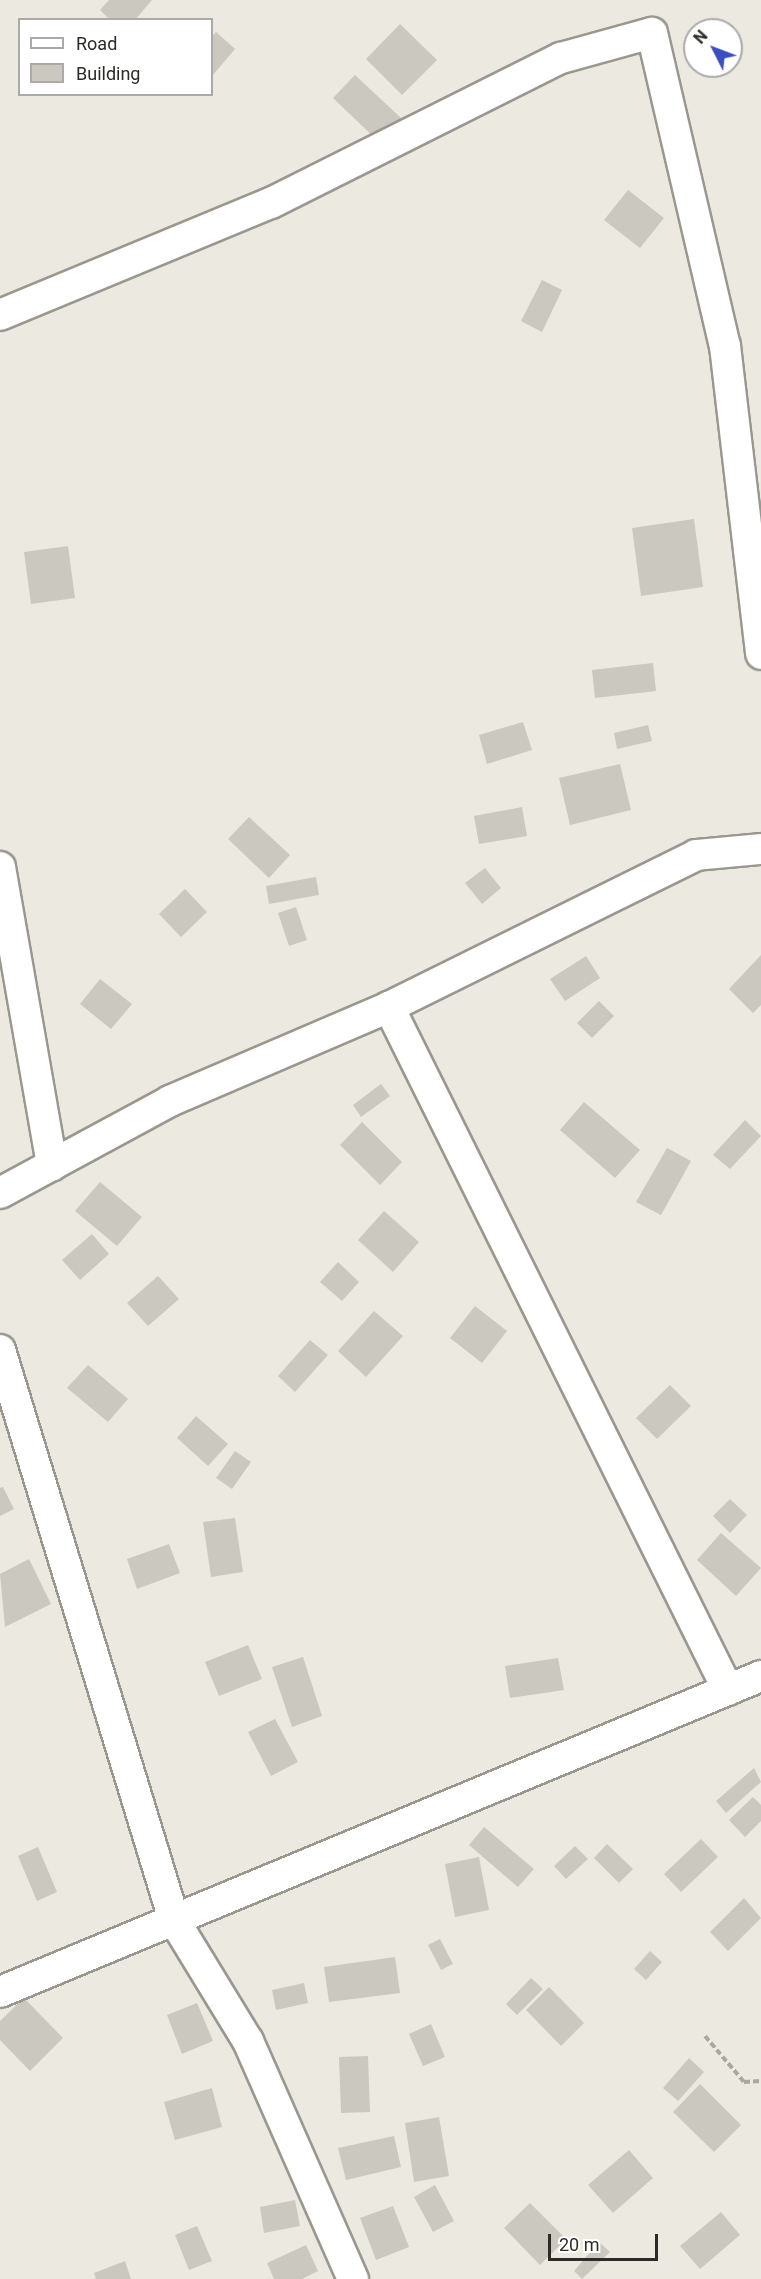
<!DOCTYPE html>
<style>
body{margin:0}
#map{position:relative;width:761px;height:2279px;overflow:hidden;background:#ece9e0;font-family:Roboto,sans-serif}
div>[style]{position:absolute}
.building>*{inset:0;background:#cbc8bf}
.path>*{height:4px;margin-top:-2px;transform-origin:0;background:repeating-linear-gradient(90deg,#a9a7a0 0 6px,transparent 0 9px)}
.roads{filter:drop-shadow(2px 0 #9a978e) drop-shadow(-2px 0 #9a978e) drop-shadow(0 2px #9a978e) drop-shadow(0 -2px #9a978e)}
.street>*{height:30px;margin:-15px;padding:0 15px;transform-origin:15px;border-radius:15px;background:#fff}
span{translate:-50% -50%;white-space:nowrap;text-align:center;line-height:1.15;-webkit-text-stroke:6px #fff;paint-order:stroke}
.legend{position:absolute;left:18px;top:18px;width:195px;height:78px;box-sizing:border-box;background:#fff;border:2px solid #abaaa9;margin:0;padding:8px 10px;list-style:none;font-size:18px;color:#2c2b28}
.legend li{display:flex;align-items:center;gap:12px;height:30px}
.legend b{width:30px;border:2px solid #abaaa9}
.north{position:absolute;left:683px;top:18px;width:60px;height:60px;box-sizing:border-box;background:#fff;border:2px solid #abaaa9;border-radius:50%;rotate:312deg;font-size:16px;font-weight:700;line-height:24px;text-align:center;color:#2c2b28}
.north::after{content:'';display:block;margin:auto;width:21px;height:27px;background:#3b4ec1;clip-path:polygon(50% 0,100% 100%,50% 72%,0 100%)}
.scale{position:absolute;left:548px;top:2234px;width:110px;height:27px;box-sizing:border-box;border:3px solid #2c2b28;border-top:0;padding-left:8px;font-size:18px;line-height:21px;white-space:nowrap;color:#2c2b28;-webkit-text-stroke:4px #fff;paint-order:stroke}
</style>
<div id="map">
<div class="building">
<i style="clip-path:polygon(109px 0,152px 0,135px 20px,110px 20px,100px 10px)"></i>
<i style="clip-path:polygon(400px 24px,437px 60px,402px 95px,366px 59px)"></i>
<i style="clip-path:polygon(216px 32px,235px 49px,212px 76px,212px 36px)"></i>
<i style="clip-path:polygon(355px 75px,401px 118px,378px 141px,333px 98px)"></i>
<i style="clip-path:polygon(628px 190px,664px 218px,640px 248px,604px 220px)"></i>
<i style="clip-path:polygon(542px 280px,562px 290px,542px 332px,521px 321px)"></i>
<i style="clip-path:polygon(694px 519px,703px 587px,641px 596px,632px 528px)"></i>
<i style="clip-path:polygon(68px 546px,75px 598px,31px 604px,24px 552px)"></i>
<i style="clip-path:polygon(653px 663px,656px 691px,595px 698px,592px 670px)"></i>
<i style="clip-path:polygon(523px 722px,532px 750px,487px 764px,479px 735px)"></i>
<i style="clip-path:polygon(648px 725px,652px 741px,617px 749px,614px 733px)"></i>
<i style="clip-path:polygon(620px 764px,631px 810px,570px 825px,559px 778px)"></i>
<i style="clip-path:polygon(522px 807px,527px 836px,479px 844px,474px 816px)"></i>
<i style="clip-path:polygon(249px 817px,290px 855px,269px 878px,228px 839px)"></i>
<i style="clip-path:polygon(485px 868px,501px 888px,482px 904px,465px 883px)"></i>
<i style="clip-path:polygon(316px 877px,319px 895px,269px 904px,266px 886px)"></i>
<i style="clip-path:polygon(185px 889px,207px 912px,181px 937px,159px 914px)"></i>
<i style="clip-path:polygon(296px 907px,307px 940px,289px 946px,278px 913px)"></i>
<i style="clip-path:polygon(761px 955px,761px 1005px,753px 1013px,729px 989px)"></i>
<i style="clip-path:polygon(586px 956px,600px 978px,565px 1001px,550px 979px)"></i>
<i style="clip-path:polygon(100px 979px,132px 1004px,111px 1029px,80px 1004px)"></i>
<i style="clip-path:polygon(599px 1001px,614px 1016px,592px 1038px,577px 1023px)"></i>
<i style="clip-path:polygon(381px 1084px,390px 1096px,361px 1117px,353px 1105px)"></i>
<i style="clip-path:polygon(584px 1102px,640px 1150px,615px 1178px,560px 1130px)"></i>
<i style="clip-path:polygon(745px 1120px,761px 1136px,730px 1169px,713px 1155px)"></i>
<i style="clip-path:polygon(362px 1122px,402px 1162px,380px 1185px,340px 1145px)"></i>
<i style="clip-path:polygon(667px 1148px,691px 1161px,661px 1215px,636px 1202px)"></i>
<i style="clip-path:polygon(100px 1182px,142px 1217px,117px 1246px,75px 1211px)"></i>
<i style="clip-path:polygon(384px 1211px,419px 1242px,393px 1272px,358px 1240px)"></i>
<i style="clip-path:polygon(92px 1234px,109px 1254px,80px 1280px,62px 1260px)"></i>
<i style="clip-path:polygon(338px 1262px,359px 1282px,342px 1301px,320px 1282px)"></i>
<i style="clip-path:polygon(158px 1276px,179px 1299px,148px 1326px,127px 1303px)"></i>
<i style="clip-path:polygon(475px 1306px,507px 1331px,482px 1363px,450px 1338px)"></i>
<i style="clip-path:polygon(374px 1311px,403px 1336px,366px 1377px,338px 1351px)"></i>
<i style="clip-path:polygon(310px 1340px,328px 1355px,295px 1392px,278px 1376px)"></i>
<i style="clip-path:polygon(88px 1365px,128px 1399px,108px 1422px,67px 1388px)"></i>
<i style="clip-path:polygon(670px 1385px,691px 1406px,657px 1439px,636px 1418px)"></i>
<i style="clip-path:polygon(196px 1416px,228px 1444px,208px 1466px,177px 1438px)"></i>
<i style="clip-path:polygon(235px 1451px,251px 1462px,232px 1489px,216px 1478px)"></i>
<i style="clip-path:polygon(3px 1487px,14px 1509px,0 1516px,0 1488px)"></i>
<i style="clip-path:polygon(730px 1499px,747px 1515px,730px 1533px,713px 1516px)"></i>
<i style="clip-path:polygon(235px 1518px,243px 1572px,211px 1577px,203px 1522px)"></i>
<i style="clip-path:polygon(721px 1533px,761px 1568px,736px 1596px,697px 1560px)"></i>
<i style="clip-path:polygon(169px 1544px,180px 1573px,137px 1589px,127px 1559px)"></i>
<i style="clip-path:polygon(29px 1559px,51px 1604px,5px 1627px,0 1574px)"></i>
<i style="clip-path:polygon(248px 1645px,262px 1679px,219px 1696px,205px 1662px)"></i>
<i style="clip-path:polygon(303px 1657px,322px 1716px,292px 1727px,272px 1667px)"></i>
<i style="clip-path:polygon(558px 1658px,564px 1690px,510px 1698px,505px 1666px)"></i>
<i style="clip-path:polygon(275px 1719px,298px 1762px,271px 1776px,248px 1732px)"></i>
<i style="clip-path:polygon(754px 1768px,761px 1782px,726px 1813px,716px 1801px)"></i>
<i style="clip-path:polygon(753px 1797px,761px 1805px,761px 1821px,745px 1837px,729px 1820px)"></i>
<i style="clip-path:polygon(484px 1827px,534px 1869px,518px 1887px,469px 1845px)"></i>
<i style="clip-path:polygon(701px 1839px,718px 1857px,681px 1892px,664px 1874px)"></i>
<i style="clip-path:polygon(607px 1844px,633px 1869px,619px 1883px,594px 1858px)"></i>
<i style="clip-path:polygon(575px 1846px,588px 1859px,566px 1879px,554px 1866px)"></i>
<i style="clip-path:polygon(38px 1847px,57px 1892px,37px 1901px,18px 1856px)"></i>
<i style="clip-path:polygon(479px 1857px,489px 1910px,455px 1917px,445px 1864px)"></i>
<i style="clip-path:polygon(744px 1898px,761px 1918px,728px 1951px,710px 1932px)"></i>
<i style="clip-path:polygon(440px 1939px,453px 1964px,441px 1970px,428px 1945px)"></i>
<i style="clip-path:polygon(650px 1951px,662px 1962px,646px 1980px,634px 1969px)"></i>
<i style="clip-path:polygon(395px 1957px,400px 1993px,329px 2002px,324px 1967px)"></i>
<i style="clip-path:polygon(531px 1978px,543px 1989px,517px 2015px,506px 2004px)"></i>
<i style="clip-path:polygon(304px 1983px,308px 2003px,276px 2010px,272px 1990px)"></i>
<i style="clip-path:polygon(549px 1987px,584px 2023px,561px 2046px,526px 2010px)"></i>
<i style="clip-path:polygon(24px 1998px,63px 2038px,30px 2071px,0 2040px,0 2021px)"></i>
<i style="clip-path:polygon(197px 2003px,213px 2041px,182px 2054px,167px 2015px)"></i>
<i style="clip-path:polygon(431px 2024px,445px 2057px,423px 2066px,409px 2034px)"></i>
<i style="clip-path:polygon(368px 2056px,370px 2112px,341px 2113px,339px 2057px)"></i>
<i style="clip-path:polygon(689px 2058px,704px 2072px,678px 2101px,663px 2088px)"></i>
<i style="clip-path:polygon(700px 2084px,741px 2125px,714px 2152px,673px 2112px)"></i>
<i style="clip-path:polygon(212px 2088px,222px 2127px,175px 2140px,164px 2102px)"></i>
<i style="clip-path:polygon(439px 2117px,449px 2176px,414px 2182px,405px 2123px)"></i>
<i style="clip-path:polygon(394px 2136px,401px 2167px,346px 2180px,338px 2148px)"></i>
<i style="clip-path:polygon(629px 2150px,653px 2178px,613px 2213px,588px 2185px)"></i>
<i style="clip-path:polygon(435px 2185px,454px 2221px,433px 2232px,414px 2197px)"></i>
<i style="clip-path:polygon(295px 2200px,300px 2226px,264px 2233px,260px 2207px)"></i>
<i style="clip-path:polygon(530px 2203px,566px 2239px,540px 2265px,504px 2228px)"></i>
<i style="clip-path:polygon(393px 2206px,409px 2247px,376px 2260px,360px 2218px)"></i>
<i style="clip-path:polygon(721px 2212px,740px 2235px,700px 2269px,680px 2246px)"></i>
<i style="clip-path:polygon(197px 2226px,212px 2261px,189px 2270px,175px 2235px)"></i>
<i style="clip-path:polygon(599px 2242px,610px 2252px,582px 2279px,574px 2271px)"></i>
<i style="clip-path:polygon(306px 2245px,318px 2271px,302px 2279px,274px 2279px,267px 2263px)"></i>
<i style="clip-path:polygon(125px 2261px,131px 2279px,96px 2279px,94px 2273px)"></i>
</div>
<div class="path">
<i style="left:705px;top:2036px;width:60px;rotate:49.7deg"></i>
<i style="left:744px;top:2082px;width:17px;rotate:-3deg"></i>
</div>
<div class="roads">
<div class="street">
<i style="left:0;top:315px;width:293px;rotate:-22.5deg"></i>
<i style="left:271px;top:203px;width:324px;rotate:-26.6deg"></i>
<i style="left:561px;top:58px;width:94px;rotate:-15.4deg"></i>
<i style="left:652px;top:33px;width:321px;rotate:76.9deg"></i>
<i style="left:725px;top:346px;width:310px;rotate:83.3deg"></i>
<i style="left:0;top:867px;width:303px;rotate:80.1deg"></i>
<i style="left:0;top:1193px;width:193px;rotate:-28.4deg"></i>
<i style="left:170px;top:1101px;width:238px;rotate:-23.2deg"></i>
<i style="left:0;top:1350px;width:596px;rotate:73.02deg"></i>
<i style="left:174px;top:1920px;width:142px;rotate:58.6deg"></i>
<i style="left:248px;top:2041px;width:260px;rotate:66.2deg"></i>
<i style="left:728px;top:1690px;width:763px;rotate:-116.4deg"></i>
<i style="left:389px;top:1007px;width:343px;rotate:-26.3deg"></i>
<i style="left:696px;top:855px;width:65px;rotate:-5.3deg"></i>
<i style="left:0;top:1992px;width:824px;rotate:-22.55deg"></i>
</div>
</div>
<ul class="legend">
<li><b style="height:8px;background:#fff"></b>Road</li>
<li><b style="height:16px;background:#cbc8bf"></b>Building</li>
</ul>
<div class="north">N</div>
<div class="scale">20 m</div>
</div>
